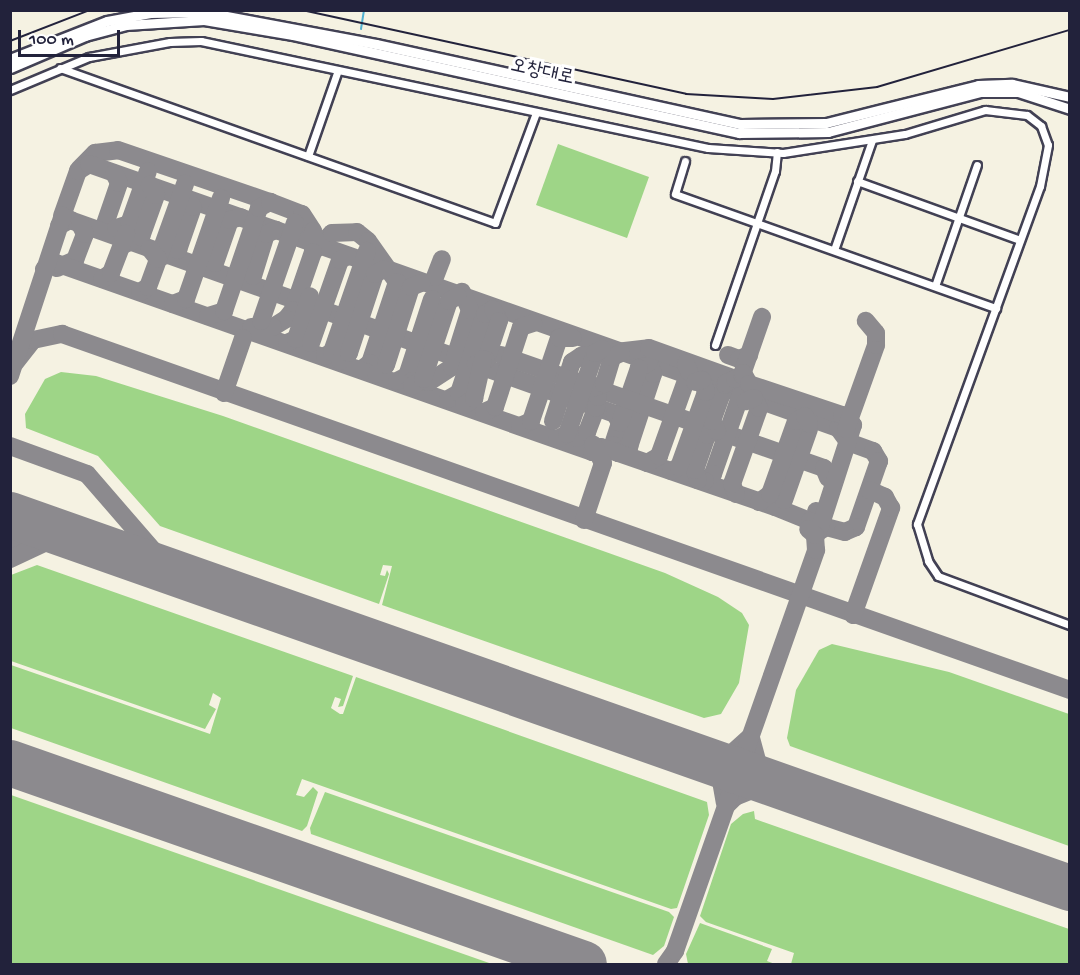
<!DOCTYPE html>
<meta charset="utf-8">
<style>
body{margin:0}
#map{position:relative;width:1080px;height:975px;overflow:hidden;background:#f5f2e2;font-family:"Gochi Hand","Poor Story",sans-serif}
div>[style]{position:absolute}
.green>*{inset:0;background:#9ed587}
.stream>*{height:2px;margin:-1px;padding:0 1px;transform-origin:1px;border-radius:1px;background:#51b1d0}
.taxiway>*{height:18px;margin:-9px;padding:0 9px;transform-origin:9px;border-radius:9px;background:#8c8a8e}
.runway>*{height:46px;margin:-23px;padding:0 23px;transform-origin:23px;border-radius:23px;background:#8c8a8e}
.roads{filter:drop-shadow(2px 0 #424154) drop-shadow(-2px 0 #424154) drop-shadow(0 2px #424154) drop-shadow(0 -2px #424154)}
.street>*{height:7px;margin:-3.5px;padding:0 3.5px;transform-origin:3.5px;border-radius:3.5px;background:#fff}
.secondary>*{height:9px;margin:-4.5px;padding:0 4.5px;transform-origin:4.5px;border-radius:4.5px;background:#fff}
.rail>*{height:2px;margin:-1px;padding:0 1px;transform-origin:1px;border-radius:1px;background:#22223b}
span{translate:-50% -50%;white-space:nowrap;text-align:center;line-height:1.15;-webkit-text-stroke:6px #fff;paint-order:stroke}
.street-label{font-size:20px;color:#22223b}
.frame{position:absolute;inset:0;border:12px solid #22223b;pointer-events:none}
.scale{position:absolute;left:18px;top:30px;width:102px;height:27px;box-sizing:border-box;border:3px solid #22223b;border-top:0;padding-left:8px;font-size:18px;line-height:21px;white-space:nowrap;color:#22223b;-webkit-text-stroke:4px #fff;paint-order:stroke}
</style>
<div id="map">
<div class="green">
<i style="clip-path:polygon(558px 144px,649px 177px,627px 238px,536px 205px)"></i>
<i style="clip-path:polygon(61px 372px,96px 376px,223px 416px,665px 573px,718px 597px,742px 613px,749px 625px,739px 683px,721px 714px,704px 718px,382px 605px,392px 566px,383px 565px,380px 575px,385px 576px,387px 570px,389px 574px,379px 604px,160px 526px,98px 456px,26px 428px,25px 414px,45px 379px)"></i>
<i style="clip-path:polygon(37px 565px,353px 676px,343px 706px,338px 707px,341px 699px,335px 697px,331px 708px,340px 714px,343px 714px,356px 677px,707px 802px,709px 815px,677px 908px,671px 909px,302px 779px,296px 795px,304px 797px,313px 787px,318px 792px,307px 826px,302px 831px,11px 728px,11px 665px,210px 734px,221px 698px,213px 693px,209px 705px,216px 709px,205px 729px,11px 661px,11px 575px)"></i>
<i style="clip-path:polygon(832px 644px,949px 672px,1069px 714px,1069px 846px,790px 746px,787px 738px,796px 690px,819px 650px)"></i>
<i style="clip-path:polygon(325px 792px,669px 912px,674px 917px,664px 946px,653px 955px,311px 834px,310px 828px)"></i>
<i style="clip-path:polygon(11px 795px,492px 964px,11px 964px)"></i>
<i style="clip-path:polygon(754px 811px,755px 819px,1069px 929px,1069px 964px,791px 964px,794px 953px,706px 922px,700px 916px,731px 824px,743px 814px)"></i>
<i style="clip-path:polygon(700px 923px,772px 949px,767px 961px,775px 964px,688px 964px,686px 954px)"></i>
</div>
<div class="stream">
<i style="left:361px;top:29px;width:19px;rotate:-81deg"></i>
</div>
<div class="taxiway">
<i style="left:79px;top:169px;width:23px;rotate:-45deg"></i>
<i style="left:95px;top:153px;width:23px;rotate:-7deg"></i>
<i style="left:118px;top:150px;width:161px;rotate:18.9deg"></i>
<i style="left:62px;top:216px;width:48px;rotate:-70.4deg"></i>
<i style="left:78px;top:171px;width:13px;rotate:-32deg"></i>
<i style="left:89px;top:164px;width:794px;rotate:19.42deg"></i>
<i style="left:838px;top:428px;width:17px;rotate:54deg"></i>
<i style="left:848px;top:442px;width:27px;rotate:20deg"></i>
<i style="left:873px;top:451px;width:12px;rotate:59deg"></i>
<i style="left:879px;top:461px;width:70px;rotate:109.2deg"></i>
<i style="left:856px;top:527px;width:12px;rotate:156deg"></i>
<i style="left:845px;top:532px;width:20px;rotate:-165deg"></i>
<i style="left:826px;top:527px;width:9px;rotate:148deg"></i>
<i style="left:818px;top:532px;width:21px;rotate:-95deg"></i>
<i style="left:105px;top:224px;width:43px;rotate:-71.1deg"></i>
<i style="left:119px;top:183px;width:11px;rotate:-117deg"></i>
<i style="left:59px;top:226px;width:13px;rotate:-29deg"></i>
<i style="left:70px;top:220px;width:578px;rotate:19.59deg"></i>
<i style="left:615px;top:414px;width:10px;rotate:61deg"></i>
<i style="left:620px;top:423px;width:23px;rotate:108deg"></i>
<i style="left:613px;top:445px;width:9px;rotate:58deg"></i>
<i style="left:618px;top:453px;width:13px;rotate:-29deg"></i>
<i style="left:629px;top:447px;width:77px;rotate:-71.8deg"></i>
<i style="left:653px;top:374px;width:13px;rotate:-108deg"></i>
<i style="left:649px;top:362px;width:12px;rotate:149deg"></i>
<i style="left:639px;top:368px;width:58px;rotate:109.1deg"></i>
<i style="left:116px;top:228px;width:14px;rotate:-17deg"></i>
<i style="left:129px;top:224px;width:56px;rotate:-70.3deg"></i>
<i style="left:123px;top:245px;width:20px;rotate:-24deg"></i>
<i style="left:141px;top:237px;width:45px;rotate:-70.3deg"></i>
<i style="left:156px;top:195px;width:12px;rotate:-121deg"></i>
<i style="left:313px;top:252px;width:27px;rotate:-45deg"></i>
<i style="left:332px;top:233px;width:25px;rotate:-2deg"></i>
<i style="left:357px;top:232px;width:14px;rotate:39deg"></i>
<i style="left:368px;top:241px;width:50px;rotate:54.7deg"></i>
<i style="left:397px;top:282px;width:85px;rotate:108.4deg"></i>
<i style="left:370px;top:363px;width:10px;rotate:143deg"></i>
<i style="left:159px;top:258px;width:21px;rotate:-23deg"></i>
<i style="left:178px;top:250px;width:46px;rotate:-70.8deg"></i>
<i style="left:193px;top:207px;width:11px;rotate:-128deg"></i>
<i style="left:158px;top:259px;width:80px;rotate:-70.2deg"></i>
<i style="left:215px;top:263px;width:46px;rotate:-70.8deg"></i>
<i style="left:230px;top:220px;width:11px;rotate:-15deg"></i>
<i style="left:57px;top:268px;width:20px;rotate:-24deg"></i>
<i style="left:75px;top:260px;width:28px;rotate:-69deg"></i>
<i style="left:85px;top:234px;width:11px;rotate:-117deg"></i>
<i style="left:44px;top:269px;width:13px;rotate:-27deg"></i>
<i style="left:56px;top:263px;width:568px;rotate:19.42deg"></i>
<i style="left:592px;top:452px;width:10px;rotate:-29deg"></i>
<i style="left:601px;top:447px;width:184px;rotate:19deg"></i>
<i style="left:775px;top:507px;width:38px;rotate:22deg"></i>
<i style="left:810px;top:521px;width:16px;rotate:68deg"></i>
<i style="left:253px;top:276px;width:44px;rotate:-72.8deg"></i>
<i style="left:266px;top:234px;width:11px;rotate:-22deg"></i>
<i style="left:435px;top:277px;width:19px;rotate:-69deg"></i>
<i style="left:102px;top:279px;width:11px;rotate:-34deg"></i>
<i style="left:111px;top:273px;width:42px;rotate:-69deg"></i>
<i style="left:140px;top:292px;width:9px;rotate:-32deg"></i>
<i style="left:148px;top:287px;width:30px;rotate:-70deg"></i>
<i style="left:158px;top:259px;width:13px;rotate:-129deg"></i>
<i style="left:173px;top:304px;width:14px;rotate:-21deg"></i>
<i style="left:186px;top:299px;width:107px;rotate:-70.9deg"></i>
<i style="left:208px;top:316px;width:17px;rotate:-17deg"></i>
<i style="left:224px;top:311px;width:109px;rotate:-71.2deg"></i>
<i style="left:259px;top:208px;width:13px;rotate:-29deg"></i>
<i style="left:270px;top:202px;width:34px;rotate:21deg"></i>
<i style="left:302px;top:214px;width:20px;rotate:57deg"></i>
<i style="left:313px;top:231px;width:21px;rotate:90deg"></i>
<i style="left:313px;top:252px;width:61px;rotate:109deg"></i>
<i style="left:293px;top:310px;width:11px;rotate:128deg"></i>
<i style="left:286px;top:319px;width:15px;rotate:148deg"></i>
<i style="left:273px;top:327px;width:22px;rotate:180deg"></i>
<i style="left:261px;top:321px;width:104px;rotate:-70.9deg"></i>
<i style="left:287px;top:343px;width:10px;rotate:-24deg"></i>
<i style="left:296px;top:339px;width:45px;rotate:-72deg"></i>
<i style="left:311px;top:343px;width:88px;rotate:-70.7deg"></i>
<i style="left:340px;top:260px;width:9px;rotate:-27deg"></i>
<i style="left:501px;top:355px;width:342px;rotate:19.3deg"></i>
<i style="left:824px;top:468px;width:11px;rotate:68deg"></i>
<i style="left:728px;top:355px;width:12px;rotate:20deg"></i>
<i style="left:739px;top:359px;width:11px;rotate:-22deg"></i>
<i style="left:325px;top:356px;width:8px;rotate:-30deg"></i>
<i style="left:332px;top:352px;width:107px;rotate:-70.9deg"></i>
<i style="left:340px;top:361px;width:12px;rotate:-42deg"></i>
<i style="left:349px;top:353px;width:83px;rotate:-71.8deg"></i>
<i style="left:375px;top:274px;width:10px;rotate:-29deg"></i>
<i style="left:15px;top:363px;width:29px;rotate:-52deg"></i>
<i style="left:33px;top:340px;width:30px;rotate:-12deg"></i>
<i style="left:62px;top:334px;width:1069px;rotate:19.45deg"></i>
<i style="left:376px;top:374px;width:13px;rotate:-42deg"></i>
<i style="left:386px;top:365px;width:82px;rotate:-72.2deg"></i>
<i style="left:411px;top:287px;width:11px;rotate:-22deg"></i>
<i style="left:10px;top:376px;width:169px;rotate:-71.8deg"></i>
<i style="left:397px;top:381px;width:11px;rotate:-27deg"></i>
<i style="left:407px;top:376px;width:81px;rotate:-72deg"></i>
<i style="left:412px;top:381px;width:17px;rotate:3deg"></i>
<i style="left:429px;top:382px;width:27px;rotate:-33deg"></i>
<i style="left:452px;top:367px;width:60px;rotate:-72.5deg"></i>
<i style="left:470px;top:310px;width:20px;rotate:-114deg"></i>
<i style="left:739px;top:383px;width:70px;rotate:-70.8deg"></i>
<i style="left:412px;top:386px;width:13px;rotate:-32deg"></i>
<i style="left:423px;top:379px;width:82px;rotate:-71.6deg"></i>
<i style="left:449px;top:301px;width:10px;rotate:-29deg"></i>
<i style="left:224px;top:393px;width:58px;rotate:-70.9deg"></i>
<i style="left:448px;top:399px;width:13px;rotate:-29deg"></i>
<i style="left:459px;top:393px;width:83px;rotate:-71.8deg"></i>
<i style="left:485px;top:314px;width:9px;rotate:-32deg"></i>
<i style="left:493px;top:309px;width:13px;rotate:63deg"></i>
<i style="left:499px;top:321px;width:41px;rotate:108.4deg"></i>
<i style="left:486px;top:360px;width:11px;rotate:158deg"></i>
<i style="left:464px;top:405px;width:12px;rotate:-31deg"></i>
<i style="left:474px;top:399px;width:41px;rotate:-77.3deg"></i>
<i style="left:484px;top:412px;width:12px;rotate:-24deg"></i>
<i style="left:495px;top:407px;width:84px;rotate:-72deg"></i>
<i style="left:521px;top:327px;width:13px;rotate:-18deg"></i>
<i style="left:553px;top:421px;width:62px;rotate:-72.1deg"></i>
<i style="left:572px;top:362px;width:11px;rotate:-34deg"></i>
<i style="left:581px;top:356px;width:68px;rotate:-6.7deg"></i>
<i style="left:649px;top:348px;width:91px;rotate:19.8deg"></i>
<i style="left:735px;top:379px;width:1px"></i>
<i style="left:736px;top:379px;width:16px;rotate:72deg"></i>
<i style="left:741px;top:394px;width:85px;rotate:109.3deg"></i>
<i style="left:713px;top:474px;width:11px;rotate:139deg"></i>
<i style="left:705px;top:481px;width:7px;rotate:-172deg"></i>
<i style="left:698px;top:480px;width:10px;rotate:-107deg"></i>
<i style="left:695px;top:470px;width:37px;rotate:-71deg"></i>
<i style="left:707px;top:435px;width:11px;rotate:-22deg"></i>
<i style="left:717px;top:431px;width:11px;rotate:-117deg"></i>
<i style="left:712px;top:421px;width:38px;rotate:-70deg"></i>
<i style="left:725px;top:385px;width:2px;rotate:-63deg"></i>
<i style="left:726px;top:383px;width:10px;rotate:-24deg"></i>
<i style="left:735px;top:379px;width:8px;rotate:-30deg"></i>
<i style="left:742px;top:375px;width:2px;rotate:-63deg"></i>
<i style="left:743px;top:373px;width:13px;rotate:61deg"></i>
<i style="left:749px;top:384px;width:98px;rotate:18.4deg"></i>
<i style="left:842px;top:415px;width:15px;rotate:42deg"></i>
<i style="left:853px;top:425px;width:107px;rotate:107.9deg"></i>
<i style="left:520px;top:426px;width:12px;rotate:-24deg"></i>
<i style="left:531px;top:421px;width:88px;rotate:-71.4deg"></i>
<i style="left:559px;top:338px;width:14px"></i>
<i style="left:846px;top:429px;width:89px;rotate:-70.3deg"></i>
<i style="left:876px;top:345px;width:12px;rotate:-90deg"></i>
<i style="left:876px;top:333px;width:16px;rotate:-130deg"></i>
<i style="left:577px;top:438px;width:12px;rotate:-31deg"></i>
<i style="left:587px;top:432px;width:26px;rotate:-69deg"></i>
<i style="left:596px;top:408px;width:11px;rotate:-80deg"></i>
<i style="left:598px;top:397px;width:10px;rotate:-119deg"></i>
<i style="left:593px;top:388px;width:12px;rotate:-20deg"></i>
<i style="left:604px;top:384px;width:28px;rotate:-73deg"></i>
<i style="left:612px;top:357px;width:10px;rotate:-24deg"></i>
<i style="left:557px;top:439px;width:11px;rotate:-27deg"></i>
<i style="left:567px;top:434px;width:86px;rotate:-70.9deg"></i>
<i style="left:595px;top:353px;width:8px;rotate:-30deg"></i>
<i style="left:10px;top:446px;width:82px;rotate:20deg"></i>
<i style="left:87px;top:474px;width:128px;rotate:49.1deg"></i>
<i style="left:647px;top:463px;width:14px;rotate:-30deg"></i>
<i style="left:659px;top:456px;width:89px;rotate:-70.3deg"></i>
<i style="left:689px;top:372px;width:9px;rotate:-111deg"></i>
<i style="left:671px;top:471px;width:9px;rotate:-27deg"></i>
<i style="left:679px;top:467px;width:80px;rotate:-70.2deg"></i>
<i style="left:706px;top:392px;width:13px;rotate:-108deg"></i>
<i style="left:702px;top:380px;width:7px;rotate:164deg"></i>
<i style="left:736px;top:494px;width:11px;rotate:-112deg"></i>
<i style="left:732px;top:484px;width:81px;rotate:-70.4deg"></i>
<i style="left:759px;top:408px;width:11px;rotate:-117deg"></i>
<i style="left:754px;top:398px;width:9px;rotate:159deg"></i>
<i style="left:784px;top:500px;width:75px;rotate:-70.6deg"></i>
<i style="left:759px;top:502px;width:14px;rotate:-36deg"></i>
<i style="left:770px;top:494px;width:77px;rotate:-70.4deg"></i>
<i style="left:796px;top:421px;width:10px;rotate:-29deg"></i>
<i style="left:805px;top:416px;width:9px;rotate:63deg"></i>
<i style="left:584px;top:520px;width:60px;rotate:-71.6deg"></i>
<i style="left:603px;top:463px;width:21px;rotate:-118deg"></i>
<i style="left:10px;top:540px;width:35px;rotate:-15deg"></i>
<i style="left:10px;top:559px;width:40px;rotate:-25deg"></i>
<i style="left:46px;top:542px;width:31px;rotate:-7deg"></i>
<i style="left:853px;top:615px;width:114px;rotate:-70.4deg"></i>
<i style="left:891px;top:508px;width:13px;rotate:-119deg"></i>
<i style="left:885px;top:497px;width:17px;rotate:-156deg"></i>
<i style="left:751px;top:738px;width:27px;rotate:75deg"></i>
<i style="left:758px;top:764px;width:37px;rotate:41deg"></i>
<i style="left:700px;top:758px;width:30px;rotate:-6deg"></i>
<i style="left:730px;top:755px;width:25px;rotate:-42deg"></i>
<i style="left:700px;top:758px;width:31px;rotate:48deg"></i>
<i style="left:721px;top:781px;width:22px;rotate:80deg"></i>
<i style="left:726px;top:806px;width:13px;rotate:-45deg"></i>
<i style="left:735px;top:797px;width:18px;rotate:-22deg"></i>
<i style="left:752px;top:790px;width:33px;rotate:-3deg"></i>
<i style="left:666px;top:964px;width:16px;rotate:-55deg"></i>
<i style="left:675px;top:951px;width:425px;rotate:-70.6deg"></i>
<i style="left:816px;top:550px;width:15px;rotate:-94deg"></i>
<i style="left:815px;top:535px;width:9px;rotate:-139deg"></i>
</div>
<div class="runway">
<i style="left:10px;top:515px;width:1124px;rotate:19.39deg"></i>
<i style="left:10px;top:763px;width:608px;rotate:19.3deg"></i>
</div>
<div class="roads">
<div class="street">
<i style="left:60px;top:68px;width:462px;rotate:19.6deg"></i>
<i style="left:495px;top:223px;width:117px;rotate:-69.6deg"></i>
<i style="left:10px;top:90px;width:86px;rotate:-22.7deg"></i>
<i style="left:89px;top:57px;width:82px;rotate:-10.5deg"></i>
<i style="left:170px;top:42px;width:31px;rotate:-2deg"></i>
<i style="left:201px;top:41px;width:518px;rotate:11.92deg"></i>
<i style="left:708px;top:148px;width:75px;rotate:3.8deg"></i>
<i style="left:783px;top:153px;width:123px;rotate:-8.9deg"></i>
<i style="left:905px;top:134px;width:84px;rotate:-16.7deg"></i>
<i style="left:985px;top:110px;width:42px;rotate:6.8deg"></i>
<i style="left:1027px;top:115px;width:18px;rotate:38deg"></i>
<i style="left:1041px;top:126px;width:20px;rotate:70deg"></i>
<i style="left:1048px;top:145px;width:42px;rotate:101deg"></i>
<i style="left:1040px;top:186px;width:360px;rotate:110deg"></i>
<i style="left:917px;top:524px;width:39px;rotate:73deg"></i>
<i style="left:928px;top:561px;width:18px;rotate:56deg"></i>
<i style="left:938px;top:576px;width:141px;rotate:20.4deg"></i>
<i style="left:308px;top:156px;width:91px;rotate:-70.8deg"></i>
<i style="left:685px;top:161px;width:34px;rotate:107deg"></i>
<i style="left:675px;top:194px;width:341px;rotate:19.6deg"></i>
<i style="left:857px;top:181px;width:173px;rotate:19.9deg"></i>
<i style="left:834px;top:250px;width:116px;rotate:-70.9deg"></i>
<i style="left:935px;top:286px;width:128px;rotate:-70.9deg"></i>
<i style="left:715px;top:345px;width:184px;rotate:-71deg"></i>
<i style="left:775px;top:171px;width:19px;rotate:-84deg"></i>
</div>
<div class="secondary">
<i style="left:10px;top:59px;width:104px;rotate:-21.4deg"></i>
<i style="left:107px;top:21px;width:44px;rotate:-10.5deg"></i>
<i style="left:150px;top:13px;width:55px;rotate:-1deg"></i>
<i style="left:205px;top:12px;width:174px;rotate:10.6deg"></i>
<i style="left:376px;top:44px;width:373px;rotate:12.4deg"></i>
<i style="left:740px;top:124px;width:86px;rotate:-0.7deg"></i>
<i style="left:826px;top:123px;width:157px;rotate:-14deg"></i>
<i style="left:978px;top:85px;width:34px;rotate:-2deg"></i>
<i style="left:1012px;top:84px;width:59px;rotate:12.6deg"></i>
<i style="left:10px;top:68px;width:82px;rotate:-23.1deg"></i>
<i style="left:85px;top:36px;width:42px;rotate:-15deg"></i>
<i style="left:126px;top:25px;width:78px;rotate:-3.7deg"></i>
<i style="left:204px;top:20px;width:90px;rotate:9.6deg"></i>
<i style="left:293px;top:35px;width:457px;rotate:12.4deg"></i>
<i style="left:739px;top:133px;width:89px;rotate:-0.6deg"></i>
<i style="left:828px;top:132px;width:157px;rotate:-14.7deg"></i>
<i style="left:980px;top:92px;width:38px"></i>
<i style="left:1018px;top:92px;width:55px;rotate:18.1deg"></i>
</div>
</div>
<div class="rail">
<i style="left:302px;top:10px;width:393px;rotate:12.3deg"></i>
<i style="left:686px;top:94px;width:87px;rotate:3.3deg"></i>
<i style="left:773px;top:99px;width:105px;rotate:-6.6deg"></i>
<i style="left:877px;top:87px;width:201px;rotate:-16.5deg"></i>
<i style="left:10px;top:41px;width:86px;rotate:-21.2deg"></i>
</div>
<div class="street-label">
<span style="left:542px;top:73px;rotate:12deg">오창대로</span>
</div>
<div class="frame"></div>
<div class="scale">100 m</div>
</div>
